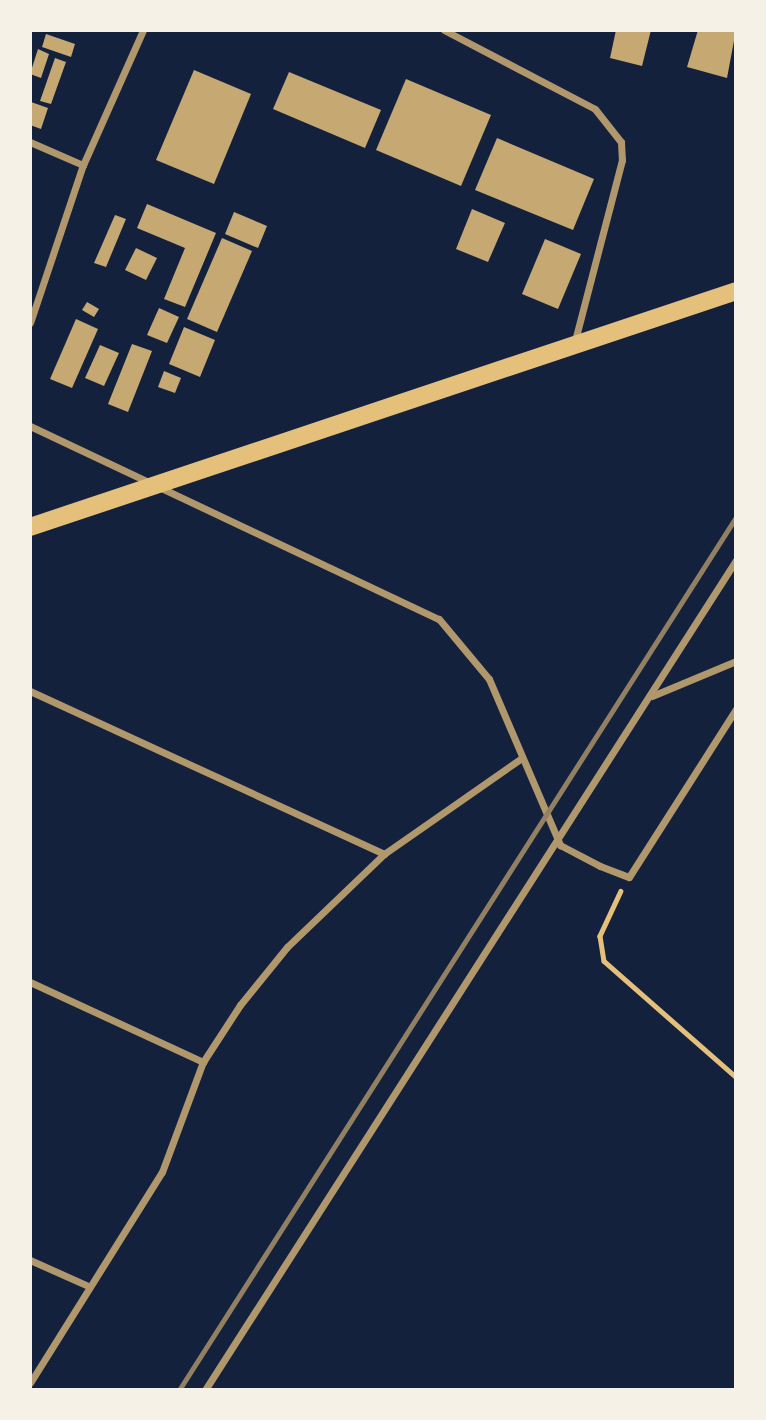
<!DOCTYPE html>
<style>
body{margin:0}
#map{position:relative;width:766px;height:1420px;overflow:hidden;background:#14213d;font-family:"Titillium Web",sans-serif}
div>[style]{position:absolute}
.building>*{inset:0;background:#c6a872}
.path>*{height:4.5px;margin:-2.25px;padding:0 2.25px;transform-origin:2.25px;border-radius:2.25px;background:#e5c07b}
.minor>*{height:7px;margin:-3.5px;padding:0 3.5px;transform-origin:3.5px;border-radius:3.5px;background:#b1986c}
.primary>*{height:18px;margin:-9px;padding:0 9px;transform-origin:9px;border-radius:9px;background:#e5c07b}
.rail>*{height:5px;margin:-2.5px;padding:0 2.5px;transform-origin:2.5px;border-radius:2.5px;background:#918062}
span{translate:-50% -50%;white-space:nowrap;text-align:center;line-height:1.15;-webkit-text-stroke:5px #f6f1e7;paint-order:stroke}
.frame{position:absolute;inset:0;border:32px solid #f6f1e7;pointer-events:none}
</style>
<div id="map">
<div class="building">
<i style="clip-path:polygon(616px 30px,651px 30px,642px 66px,610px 58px)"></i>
<i style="clip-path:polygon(698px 30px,736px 30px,727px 78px,687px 67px)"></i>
<i style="clip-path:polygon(46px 34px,75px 44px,71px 57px,42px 47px)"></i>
<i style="clip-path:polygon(38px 49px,49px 54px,41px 78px,30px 74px)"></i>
<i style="clip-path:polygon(55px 58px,66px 62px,51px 104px,40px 101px)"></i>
<i style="clip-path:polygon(194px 70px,251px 94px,214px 184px,156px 160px)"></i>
<i style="clip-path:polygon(289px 72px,381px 110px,365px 148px,273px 109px)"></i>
<i style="clip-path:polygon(406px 79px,491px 115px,461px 186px,376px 150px)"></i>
<i style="clip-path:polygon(31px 102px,48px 108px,41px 129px,30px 125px)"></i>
<i style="clip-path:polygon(497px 138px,594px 179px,573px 230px,475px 190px)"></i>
<i style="clip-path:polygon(147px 204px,216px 233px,185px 307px,164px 299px,185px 248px,137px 228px)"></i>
<i style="clip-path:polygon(472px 209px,505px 223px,488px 262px,456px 249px)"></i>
<i style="clip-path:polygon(234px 212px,267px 226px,258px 248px,225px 234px)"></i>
<i style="clip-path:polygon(115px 215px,126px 219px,106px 267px,94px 263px)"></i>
<i style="clip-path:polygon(222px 238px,252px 251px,217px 332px,187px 319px)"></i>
<i style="clip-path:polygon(545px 239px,581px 254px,558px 309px,522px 294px)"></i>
<i style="clip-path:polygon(136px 248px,157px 258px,146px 280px,125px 270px)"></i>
<i style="clip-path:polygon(87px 302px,99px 309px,94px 317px,82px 310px)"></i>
<i style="clip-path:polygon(159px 308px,179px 317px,167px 343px,147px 335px)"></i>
<i style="clip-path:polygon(76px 319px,98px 329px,72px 388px,50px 379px)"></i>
<i style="clip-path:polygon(184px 327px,215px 340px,200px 377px,169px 364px)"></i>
<i style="clip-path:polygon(132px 344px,152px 351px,128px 412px,108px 404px)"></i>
<i style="clip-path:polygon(100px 345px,119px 353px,104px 386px,85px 378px)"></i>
<i style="clip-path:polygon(164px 371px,181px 378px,175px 393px,158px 387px)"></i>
</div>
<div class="path">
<i style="left:621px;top:891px;width:50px;rotate:115deg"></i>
<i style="left:600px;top:936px;width:25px;rotate:81deg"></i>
<i style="left:604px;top:961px;width:176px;rotate:41.3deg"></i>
</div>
<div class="minor">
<i style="left:444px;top:30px;width:170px;rotate:27.6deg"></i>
<i style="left:595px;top:109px;width:42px;rotate:51.8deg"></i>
<i style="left:621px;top:142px;width:18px;rotate:87deg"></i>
<i style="left:622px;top:160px;width:190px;rotate:104.6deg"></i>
<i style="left:30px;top:142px;width:58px;rotate:23.5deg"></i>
<i style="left:30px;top:323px;width:167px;rotate:-71.5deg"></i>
<i style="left:83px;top:165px;width:148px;rotate:-66deg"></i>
<i style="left:30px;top:426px;width:452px;rotate:25.3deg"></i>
<i style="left:439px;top:619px;width:78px;rotate:50.2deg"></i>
<i style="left:489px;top:679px;width:181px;rotate:66.8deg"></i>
<i style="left:560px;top:845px;width:45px;rotate:27.7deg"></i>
<i style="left:600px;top:866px;width:31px;rotate:21deg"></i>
<i style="left:629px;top:877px;width:199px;rotate:-57.5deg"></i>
<i style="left:30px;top:691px;width:390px;rotate:24.7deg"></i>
<i style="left:652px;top:696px;width:91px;rotate:-22.6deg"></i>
<i style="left:30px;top:982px;width:191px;rotate:24.8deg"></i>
<i style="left:30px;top:1260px;width:61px;rotate:24.1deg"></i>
<i style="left:30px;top:1383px;width:249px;rotate:-58deg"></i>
<i style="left:162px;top:1172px;width:117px;rotate:-69.6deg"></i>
<i style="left:203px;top:1062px;width:68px;rotate:-57deg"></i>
<i style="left:240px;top:1005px;width:75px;rotate:-51deg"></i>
<i style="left:287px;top:947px;width:134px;rotate:-43.8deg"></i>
<i style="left:384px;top:854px;width:166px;rotate:-34.9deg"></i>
<i style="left:205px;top:1390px;width:985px;rotate:-57.39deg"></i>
</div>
<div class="primary">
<i style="left:30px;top:527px;width:744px;rotate:-18.48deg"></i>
</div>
<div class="rail">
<i style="left:179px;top:1390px;width:1036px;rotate:-57.46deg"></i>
</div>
<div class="frame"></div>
</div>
